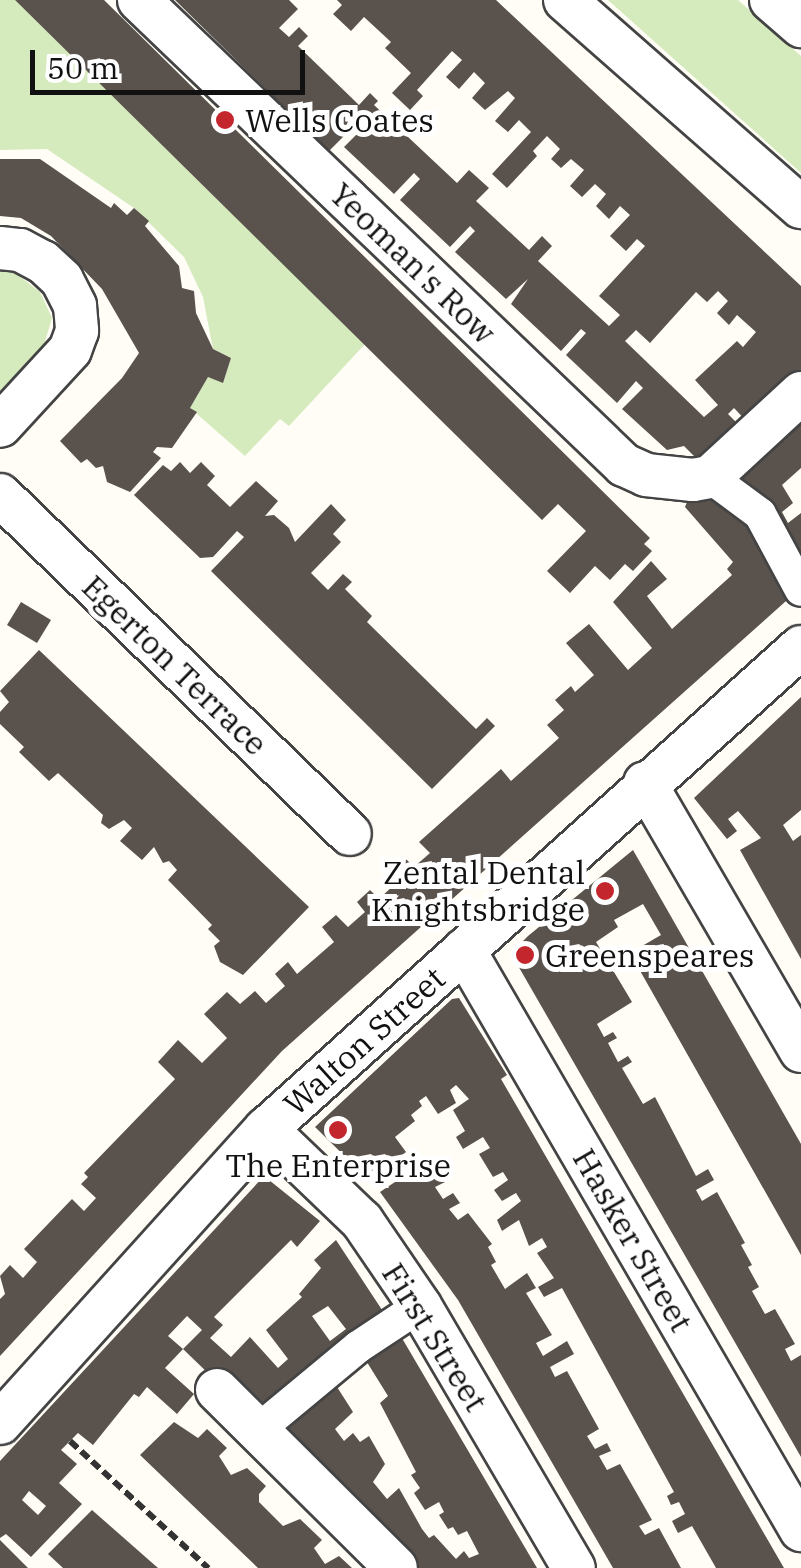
<!DOCTYPE html>
<style>
body{margin:0}
#map{position:relative;width:801px;height:1568px;overflow:hidden;background:#fffdf5;font-family:"IBM Plex Serif",serif}
div>[style]{position:absolute}
.green>*{inset:0;background:#d5ebbd}
.building>*{inset:0;background:#5a524d}
.path>*{height:6px;margin-top:-3px;transform-origin:0;background:repeating-linear-gradient(90deg,#333 0 10px,transparent 0 15px)}
.roads{filter:drop-shadow(2px 0 #444) drop-shadow(-2px 0 #444) drop-shadow(0 2px #444) drop-shadow(0 -2px #444)}
.pedestrian>*{height:32px;margin:-16px;padding:0 16px;transform-origin:16px;border-radius:16px;background:#fff}
.minor>*{height:42px;margin:-21px;padding:0 21px;transform-origin:21px;border-radius:21px;background:#fff}
.dots>*{width:28px;height:28px;translate:-50% -50%;box-sizing:border-box;border:5px solid #fff;border-radius:50%}
span{translate:-50% -50%;white-space:nowrap;text-align:center;line-height:1.15;-webkit-text-stroke:10px #fff;paint-order:stroke}
.poi-label{font-size:32px;color:#111}
.left{translate:0 -50%;text-align:left}
.right{translate:-100% -50%;text-align:right}
.street-label{font-size:32px;color:#111}
.scale{position:absolute;left:30px;top:50px;width:275px;height:45px;box-sizing:border-box;border:5px solid #111;border-top:0;padding-left:12px;font-size:30px;line-height:35px;white-space:nowrap;color:#111;-webkit-text-stroke:8px #fff;paint-order:stroke}
</style>
<div id="map">
<div class="green">
<i style="clip-path:polygon(0 0,15px 0,365px 344px,289px 426px,280px 419px,245px 456px,190px 408px,208px 377px,223px 382px,231px 358px,213px 349px,203px 297px,184px 257px,134px 208px,47px 149px,0 150px)"></i>
<i style="clip-path:polygon(608px 0,738px 0,801px 56px,801px 173px)"></i>
<i style="clip-path:polygon(0 268px,10px 269px,40px 292px,52px 318px,43px 348px,0 391px)"></i>
</div>
<div class="building">
<i style="clip-path:polygon(15px 0,104px 0,650px 538px,644px 544px,652px 551px,633px 571px,625px 564px,610px 580px,595px 566px,570px 593px,547px 571px,586px 531px,558px 504px,542px 520px)"></i>
<i style="clip-path:polygon(evenodd,175px 0,289px 0,298px 9px,279px 28px,289px 37px,299px 27px,308px 36px,298px 46px,359px 105px,370px 93px,378px 101px,374px 105px,457px 183px,469px 170px,489px 188px,476px 201px,529px 250px,542px 236px,552px 246px,538px 261px,609px 326px,620px 315px,599px 296px,645px 246px,637px 239px,626px 251px,610px 236px,630px 215px,620px 206px,609px 219px,596px 206px,606px 194px,595px 184px,582px 197px,570px 186px,584px 170px,571px 159px,561px 168px,551px 159px,560px 149px,547px 136px,533px 151px,537px 156px,507px 188px,492px 174px,531px 132px,519px 120px,508px 132px,495px 121px,515px 98px,508px 91px,485px 110px,472px 98px,485px 83px,474px 72px,459px 89px,446px 77px,462px 60px,452px 51px,417px 90px,423px 96px,410px 110px,392px 93px,411px 73px,385px 48px,391px 42px,364px 17px,351px 31px,333px 14px,342px 5px,337px 0,496px 0,801px 286px,801px 370px,749px 424px,734px 408px,728px 414px,741px 427px,698px 460px,684px 446px,667px 450px,622px 409px,643px 388px,636px 381px,617px 403px,566px 355px,586px 333px,581px 329px,561px 351px,511px 304px,528px 279px,506px 299px,455px 252px,475px 231px,470px 226px,450px 247px,400px 200px,420px 179px,414px 173px,394px 194px,344px 147px,365px 126px,360px 120px,329px 151px,175px 0,718px 291px,728px 301px,717px 313px,729px 325px,737px 315px,756px 332px,743px 347px,737px 341px,695px 380px,718px 405px,704px 417px,625px 341px,636px 330px,650px 343px,696px 292px,707px 302px,718px 291px)"></i>
<i style="clip-path:polygon(0 159px,40px 159px,111px 208px,114px 203px,127px 215px,134px 208px,149px 221px,145px 226px,179px 266px,182px 288px,194px 291px,196px 313px,213px 349px,231px 358px,223px 383px,208px 377px,190px 408px,197px 412px,172px 448px,157px 447px,153px 452px,161px 458px,130px 492px,107px 482px,103px 466px,96px 468px,87px 459px,81px 463px,60px 441px,122px 378px,139px 353px,102px 289px,51px 236px,21px 218px,0 216px)"></i>
<i style="clip-path:polygon(801px 418px,801px 468px,782px 485px,793px 503px,782px 512px,788px 523px,801px 513px,801px 575px,727px 481px)"></i>
<i style="clip-path:polygon(180px 462px,190px 473px,201px 462px,215px 476px,207px 485px,230px 507px,256px 481px,278px 501px,265px 516px,274px 515px,289px 528px,295px 542px,331px 504px,346px 520px,333px 534px,341px 542px,311px 573px,328px 590px,343px 574px,352px 582px,345px 589px,372px 616px,367px 622px,476px 729px,487px 718px,495px 726px,432px 789px,211px 571px,244px 537px,237px 531px,213px 557px,200px 558px,134px 495px,163px 465px,171px 471px)"></i>
<i style="clip-path:polygon(691px 492px,737px 504px,795px 593px,282px 1051px,0 1356px,0 1299px,5px 1294px,0 1276px,10px 1265px,23px 1278px,37px 1262px,24px 1249px,72px 1199px,84px 1211px,96px 1198px,81px 1184px,88px 1177px,84px 1173px,175px 1079px,158px 1062px,178px 1040px,202px 1063px,227px 1038px,204px 1014px,227px 992px,240px 1004px,255px 991px,266px 1003px,285px 986px,275px 974px,288px 962px,297px 974px,334px 942px,322px 927px,336px 915px,348px 927px,365px 912px,357px 902px,370px 890px,379px 899px,395px 884px,386px 874px,404px 857px,414px 867px,430px 853px,419px 842px,501px 769px,511px 781px,559px 738px,547px 725px,564px 710px,555px 700px,571px 686px,575px 692px,594px 675px,566px 643px,589px 624px,628px 670px,652px 648px,613px 602px,651px 561px,667px 579px,647px 596px,672px 629px,732px 575px,727px 569px,733px 562px,685px 507px)"></i>
<i style="clip-path:polygon(21px 602px,51px 620px,37px 643px,7px 625px)"></i>
<i style="clip-path:polygon(39px 650px,309px 907px,243px 975px,220px 962px,214px 946px,220px 941px,208px 929px,212px 925px,168px 880px,177px 870px,169px 861px,163px 863px,154px 847px,142px 860px,120px 841px,132px 828px,124px 820px,109px 829px,101px 823px,103px 815px,58px 773px,49px 781px,19px 752px,24px 747px,0 724px,0 712px,9px 702px,0 691px)"></i>
<i style="clip-path:polygon(801px 697px,801px 810px,783px 825px,793px 841px,801px 835px,801px 959px,740px 850px,761px 838px,738px 811px,728px 819px,737px 831px,727px 839px,694px 798px)"></i>
<i style="clip-path:polygon(633px 850px,801px 1144px,801px 1255px,630px 953px,661px 935px,643px 904px,614px 920px,618px 927px,596px 942px,632px 1002px,597px 1024px,604px 1037px,613px 1032px,617px 1038px,608px 1043px,618px 1062px,628px 1056px,632px 1062px,622px 1068px,643px 1104px,655px 1097px,696px 1176px,708px 1169px,714px 1180px,696px 1190px,702px 1201px,717px 1192px,745px 1243px,741px 1245px,752px 1265px,748px 1267px,759px 1287px,752px 1291px,765px 1314px,775px 1309px,795px 1344px,785px 1349px,791px 1361px,801px 1355px,801px 1457px,513px 957px,514px 950px,528px 936px)"></i>
<i style="clip-path:polygon(459px 998px,507px 1075px,501px 1079px,784px 1568px,716px 1568px,692px 1526px,678px 1533px,672px 1521px,685px 1514px,679px 1502px,671px 1505px,667px 1496px,674px 1492px,562px 1288px,544px 1297px,538px 1287px,554px 1278px,537px 1253px,547px 1247px,542px 1238px,529px 1246px,519px 1220px,502px 1231px,497px 1220px,521px 1201px,516px 1193px,502px 1201px,494px 1190px,508px 1180px,503px 1172px,493px 1177px,479px 1154px,490px 1148px,483px 1137px,463px 1149px,456px 1137px,465px 1131px,453px 1110px,469px 1099px,456px 1085px,450px 1090px,456px 1103px,438px 1114px,426px 1096px,419px 1101px,422px 1106px,411px 1115px,415px 1121px,395px 1137px,406px 1152px,369px 1180px,315px 1127px,452px 999px)"></i>
<i style="clip-path:polygon(419px 1166px,427px 1178px,438px 1171px,445px 1182px,435px 1187px,443px 1199px,453px 1193px,460px 1203px,449px 1209px,458px 1220px,468px 1213px,492px 1244px,488px 1247px,496px 1262px,491px 1265px,505px 1289px,527px 1273px,536px 1288px,526px 1293px,552px 1335px,536px 1343px,543px 1356px,567px 1341px,574px 1354px,550px 1367px,555px 1377px,567px 1371px,599px 1429px,587px 1436px,595px 1449px,607px 1443px,611px 1451px,599px 1456px,607px 1470px,620px 1464px,652px 1520px,639px 1526px,645px 1535px,659px 1528px,681px 1568px,613px 1568px,458px 1300px,380px 1192px)"></i>
<i style="clip-path:polygon(evenodd,264px 1176px,320px 1221px,297px 1247px,291px 1240px,214px 1317px,223px 1325px,210px 1338px,231px 1357px,250px 1337px,278px 1368px,288px 1359px,266px 1330px,302px 1297px,299px 1294px,321px 1268px,314px 1260px,336px 1240px,388px 1319px,265px 1416px,221px 1368px,212px 1377px,183px 1349px,202px 1330px,187px 1316px,168px 1336px,183px 1349px,165px 1368px,194px 1394px,177px 1414px,147px 1387px,139px 1397px,134px 1394px,93px 1445px,78px 1433px,61px 1450px,77px 1464px,59px 1483px,82px 1504px,31px 1557px,6px 1534px,0 1538px,0 1461px,264px 1176px,328px 1306px,346px 1329px,330px 1341px,312px 1316px,328px 1306px,264px 1176px,29px 1491px,46px 1506px,38px 1515px,22px 1500px,29px 1491px)"></i>
<i style="clip-path:polygon(396px 1328px,537px 1568px,412px 1568px,270px 1425px,330px 1376px,353px 1412px,335px 1429px,344px 1441px,353px 1433px,360px 1442px,369px 1436px,385px 1464px,373px 1482px,387px 1499px,399px 1488px,422px 1529px,429px 1538px,434px 1535px,456px 1559px,464px 1551px,469px 1558px,479px 1554px,467px 1531px,458px 1535px,453px 1527px,448px 1529px,439px 1515px,444px 1512px,439px 1502px,425px 1510px,414px 1493px,420px 1488px,411px 1475px,416px 1472px,380px 1403px,388px 1396px,365px 1359px)"></i>
<i style="clip-path:polygon(174px 1422px,198px 1438px,207px 1429px,227px 1448px,219px 1456px,231px 1475px,247px 1468px,266px 1486px,259px 1494px,259px 1502px,283px 1526px,300px 1519px,322px 1540px,314px 1548px,325px 1564px,339px 1556px,352px 1568px,258px 1568px,140px 1455px)"></i>
<i style="clip-path:polygon(92px 1510px,158px 1568px,63px 1568px,48px 1554px)"></i>
<i style="clip-path:polygon(0 1540px,28px 1568px,0 1568px)"></i>
</div>
<div class="path">
<i style="left:70px;top:1441px;width:188px;rotate:42.6deg"></i>
</div>
<div class="roads">
<div class="pedestrian">
<i style="left:710px;top:477px;width:62px;rotate:36.5deg"></i>
<i style="left:760px;top:514px;width:86px;rotate:61.7deg"></i>
<i style="left:258px;top:1430px;width:130px;rotate:-39.7deg"></i>
<i style="left:358px;top:1347px;width:74px;rotate:-33.5deg"></i>
</div>
<div class="minor">
<i style="left:139px;top:0;width:672px;rotate:43.79deg"></i>
<i style="left:624px;top:465px;width:24px;rotate:24deg"></i>
<i style="left:646px;top:475px;width:47px;rotate:6.1deg"></i>
<i style="left:693px;top:480px;width:17px;rotate:-10deg"></i>
<i style="left:710px;top:477px;width:124px;rotate:-42.7deg"></i>
<i style="left:565px;top:0;width:314px;rotate:41.3deg"></i>
<i style="left:771px;top:0;width:40px;rotate:41deg"></i>
<i style="left:0;top:248px;width:20px;rotate:6deg"></i>
<i style="left:20px;top:250px;width:26px;rotate:28deg"></i>
<i style="left:43px;top:262px;width:26px;rotate:43deg"></i>
<i style="left:62px;top:280px;width:29px;rotate:63deg"></i>
<i style="left:75px;top:306px;width:25px;rotate:85deg"></i>
<i style="left:77px;top:331px;width:20px;rotate:110deg"></i>
<i style="left:70px;top:350px;width:103px;rotate:132.6deg"></i>
<i style="left:0;top:495px;width:487px;rotate:44.1deg"></i>
<i style="left:645px;top:783px;width:310px;rotate:59.8deg"></i>
<i style="left:464px;top:950px;width:671px;rotate:59.84deg"></i>
<i style="left:266px;top:1129px;width:133px;rotate:43.8deg"></i>
<i style="left:362px;top:1221px;width:103px;rotate:55.7deg"></i>
<i style="left:420px;top:1306px;width:304px;rotate:59.6deg"></i>
<i style="left:217px;top:1390px;width:252px;rotate:44.8deg"></i>
<i style="left:0;top:1423px;width:396px;rotate:-47.9deg"></i>
<i style="left:266px;top:1129px;width:720px;rotate:-42.02deg"></i>
</div>
</div>
<div class="dots">
<i style="left:225px;top:120px;background:#c4262e"></i>
<i style="left:605px;top:891px;background:#c4262e"></i>
<i style="left:525px;top:955px;background:#c4262e"></i>
<i style="left:338px;top:1130px;background:#c4262e"></i>
</div>
<div class="poi-label">
<span class="left" style="left:245px;top:120px">Wells Coates</span>
<span class="right" style="left:585px;top:891px">Zental Dental<br>Knightsbridge</span>
<span class="left" style="left:545px;top:955px">Greenspeares</span>
<span style="left:338px;top:1165px">The Enterprise</span>
</div>
<div class="street-label">
<span style="left:413px;top:263px;rotate:44deg">Yeoman's Row</span>
<span style="left:175px;top:665px;rotate:44deg">Egerton Terrace</span>
<span style="left:364px;top:1041px;rotate:-42deg">Walton Street</span>
<span style="left:633px;top:1240px;rotate:60deg">Hasker Street</span>
<span style="left:435px;top:1337px;rotate:58deg">First Street</span>
</div>
<div class="scale">50 m</div>
</div>
